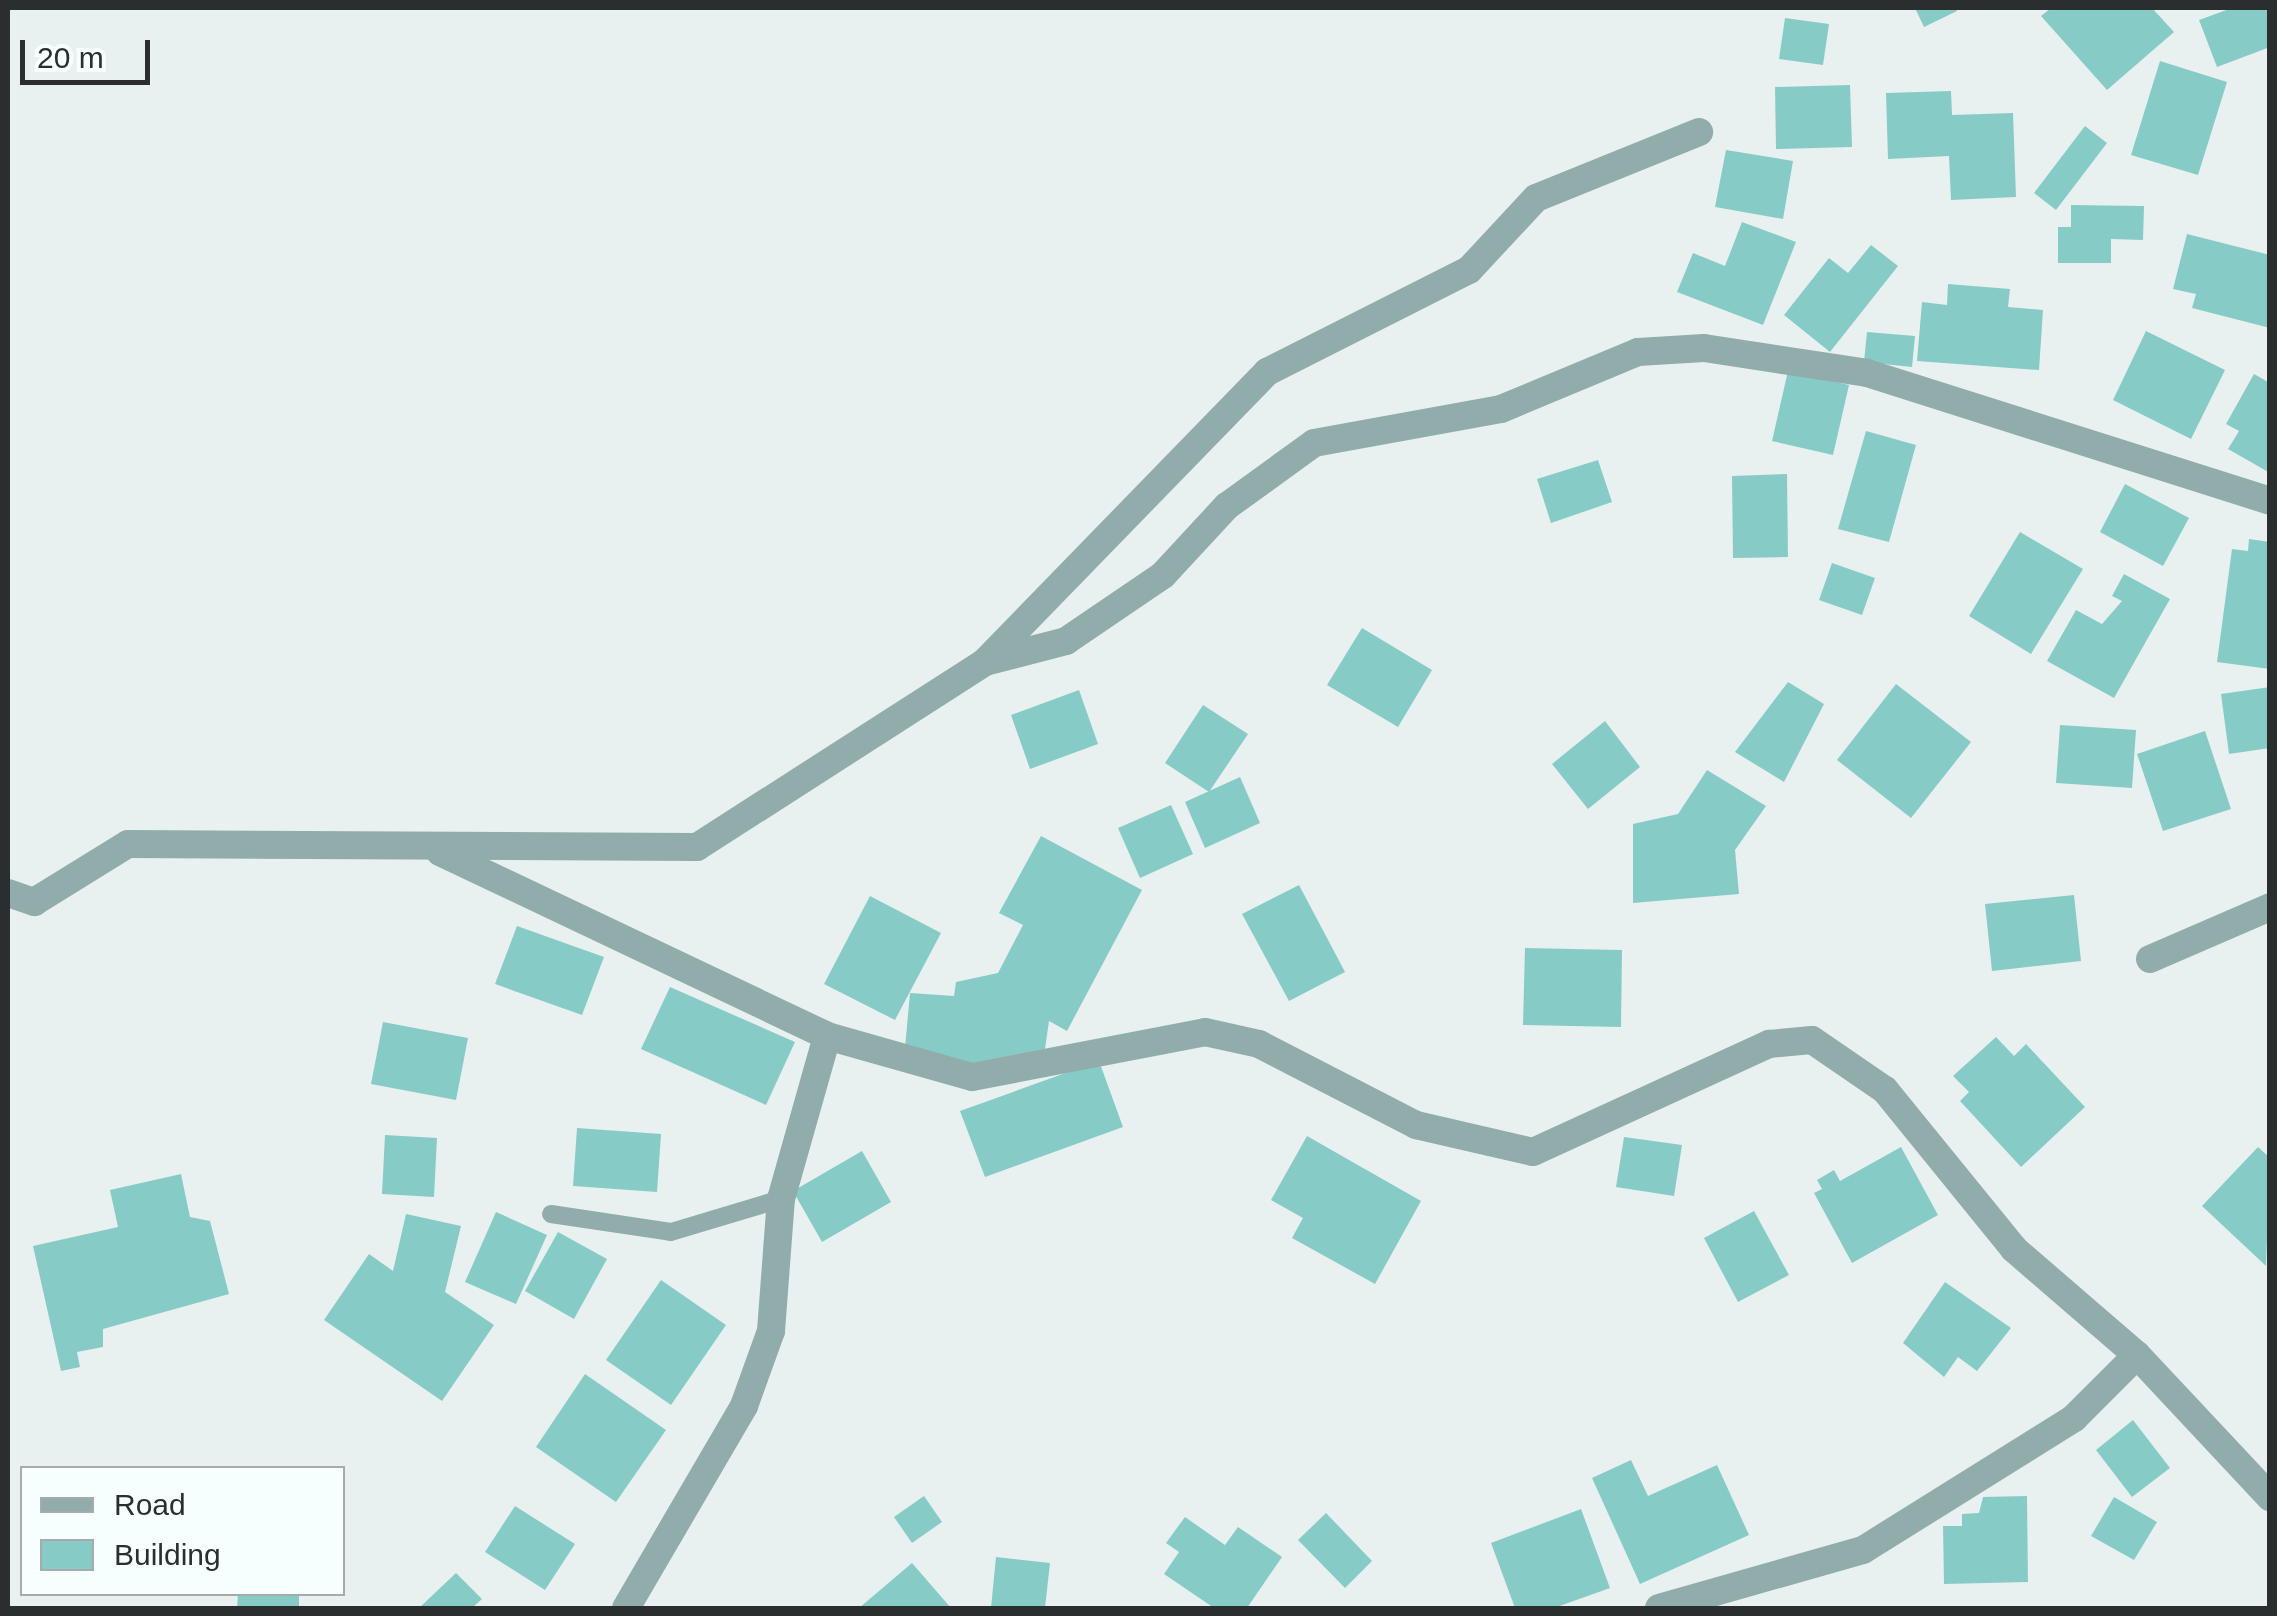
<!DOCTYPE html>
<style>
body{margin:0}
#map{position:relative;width:2277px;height:1616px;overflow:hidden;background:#e8f1f0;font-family:Arial,sans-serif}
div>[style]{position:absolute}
.building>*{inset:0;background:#87cbc7}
.service>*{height:18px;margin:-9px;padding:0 9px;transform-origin:9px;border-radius:9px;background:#91adab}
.minor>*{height:28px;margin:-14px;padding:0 14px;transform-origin:14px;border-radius:14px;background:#91adab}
.tertiary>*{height:28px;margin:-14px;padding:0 14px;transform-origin:14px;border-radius:14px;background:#91adab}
span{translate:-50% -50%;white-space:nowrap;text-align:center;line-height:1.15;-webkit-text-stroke:10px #f6fefe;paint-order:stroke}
.frame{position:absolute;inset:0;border:10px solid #2b2e2e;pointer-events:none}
.legend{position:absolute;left:20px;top:1466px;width:325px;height:130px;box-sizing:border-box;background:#f6fefe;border:2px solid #a5abab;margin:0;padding:12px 18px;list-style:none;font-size:30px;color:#2b2e2e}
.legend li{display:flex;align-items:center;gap:20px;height:50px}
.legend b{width:50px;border:2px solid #a5abab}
.scale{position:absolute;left:20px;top:40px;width:130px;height:45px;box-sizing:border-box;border:5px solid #2b2e2e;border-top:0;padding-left:12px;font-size:30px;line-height:35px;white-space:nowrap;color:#2b2e2e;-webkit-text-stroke:8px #f6fefe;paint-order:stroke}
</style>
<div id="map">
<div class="building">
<i style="clip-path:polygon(1915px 8px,1955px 8px,1957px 11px,1924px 27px)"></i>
<i style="clip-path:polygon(2051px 8px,2152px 8px,2174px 32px,2107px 90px,2041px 16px)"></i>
<i style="clip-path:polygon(2232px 8px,2270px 8px,2270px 47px,2217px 67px,2199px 20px)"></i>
<i style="clip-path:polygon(1785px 18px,1829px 24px,1823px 65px,1779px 59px)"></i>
<i style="clip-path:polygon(2160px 61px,2227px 82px,2198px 175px,2131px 155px)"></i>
<i style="clip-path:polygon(1850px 85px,1852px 147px,1776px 149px,1775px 87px)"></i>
<i style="clip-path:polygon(1951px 91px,1952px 115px,2013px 113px,2016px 197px,1951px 200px,1949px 156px,1888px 159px,1886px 93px)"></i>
<i style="clip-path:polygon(2085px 126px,2107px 143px,2056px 210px,2034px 193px)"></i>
<i style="clip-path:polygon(1726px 150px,1793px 161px,1783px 219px,1715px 207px)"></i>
<i style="clip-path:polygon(2071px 205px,2144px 206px,2143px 240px,2111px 239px,2111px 263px,2058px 263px,2058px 227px,2071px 227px)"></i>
<i style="clip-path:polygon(1742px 222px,1796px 242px,1763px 325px,1677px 292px,1693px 253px,1725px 266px)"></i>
<i style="clip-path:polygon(2187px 234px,2270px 255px,2270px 328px,2192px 308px,2196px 294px,2173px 289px)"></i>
<i style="clip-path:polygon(1871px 245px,1898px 266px,1830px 352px,1784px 315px,1829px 258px,1848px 273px)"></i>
<i style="clip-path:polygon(1948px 284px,2010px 289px,2008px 307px,2043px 310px,2039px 370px,1917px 361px,1922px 302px,1947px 305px)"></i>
<i style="clip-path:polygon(2146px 331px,2225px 370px,2191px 439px,2113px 400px)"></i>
<i style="clip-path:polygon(1867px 332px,1915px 336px,1912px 367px,1864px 362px)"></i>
<i style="clip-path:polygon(1788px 371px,1849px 385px,1833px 455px,1772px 441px)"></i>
<i style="clip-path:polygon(2254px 374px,2270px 383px,2270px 473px,2228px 449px,2239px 431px,2226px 424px)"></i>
<i style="clip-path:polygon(1866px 431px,1916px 445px,1889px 542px,1838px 529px)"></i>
<i style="clip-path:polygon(1598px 460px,1612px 502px,1551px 523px,1537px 479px)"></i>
<i style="clip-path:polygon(1787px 474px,1788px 557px,1733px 558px,1732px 476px)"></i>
<i style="clip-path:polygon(2125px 484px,2189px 518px,2163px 566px,2100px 532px)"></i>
<i style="clip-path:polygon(2020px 532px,2083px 569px,2031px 654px,1969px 616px)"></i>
<i style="clip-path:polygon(2249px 539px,2270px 542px,2270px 669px,2217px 662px,2232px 549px,2248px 551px)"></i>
<i style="clip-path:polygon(1832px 563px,1875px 578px,1862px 615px,1819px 600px)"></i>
<i style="clip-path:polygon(2124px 574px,2170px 599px,2114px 698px,2047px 661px,2076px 610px,2102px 624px,2122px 601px,2112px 596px)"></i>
<i style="clip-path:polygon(1362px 628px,1432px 670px,1398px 727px,1327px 685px)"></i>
<i style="clip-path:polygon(1788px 682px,1824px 704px,1784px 782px,1735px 752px)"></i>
<i style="clip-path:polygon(1896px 684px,1971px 742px,1911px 818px,1837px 760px)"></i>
<i style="clip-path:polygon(2270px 687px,2270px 748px,2229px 754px,2221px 694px)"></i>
<i style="clip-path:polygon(1079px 690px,1098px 744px,1030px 769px,1011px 715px)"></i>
<i style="clip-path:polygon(1203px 705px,1248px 734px,1209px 792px,1165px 763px)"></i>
<i style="clip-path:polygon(1605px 721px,1640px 767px,1588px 809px,1552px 764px)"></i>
<i style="clip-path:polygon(2060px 725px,2136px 730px,2132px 788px,2056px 783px)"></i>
<i style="clip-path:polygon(2205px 731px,2231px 809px,2163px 831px,2137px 754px)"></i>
<i style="clip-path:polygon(1707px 770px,1766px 806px,1735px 850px,1739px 894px,1633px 903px,1633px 824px,1678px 814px)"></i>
<i style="clip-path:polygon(1240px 777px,1260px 823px,1205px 848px,1185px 802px)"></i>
<i style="clip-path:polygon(1171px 805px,1193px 854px,1140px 878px,1118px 828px)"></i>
<i style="clip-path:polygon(1041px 836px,1142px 890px,1067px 1031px,1049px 1021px,1045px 1049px,964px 1065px,904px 1059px,910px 993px,954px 996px,956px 982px,998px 973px,1023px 925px,999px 913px)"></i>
<i style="clip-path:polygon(1299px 885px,1345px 972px,1289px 1001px,1242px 914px)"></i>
<i style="clip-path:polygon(2074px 895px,2081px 961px,1992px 971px,1985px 904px)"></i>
<i style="clip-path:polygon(870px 896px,941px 933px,895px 1020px,824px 984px)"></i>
<i style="clip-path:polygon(517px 926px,604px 957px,582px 1015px,495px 984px)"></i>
<i style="clip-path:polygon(1525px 948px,1622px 950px,1621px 1027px,1523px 1025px)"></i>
<i style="clip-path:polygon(670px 987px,795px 1042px,766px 1105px,641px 1049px)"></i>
<i style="clip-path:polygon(383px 1022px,468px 1038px,456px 1100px,371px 1084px)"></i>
<i style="clip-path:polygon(1996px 1037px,2014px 1056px,2026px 1044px,2085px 1107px,2021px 1167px,1960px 1101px,1969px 1092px,1953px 1076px)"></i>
<i style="clip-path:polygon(1099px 1061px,1123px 1127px,985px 1177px,960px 1111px)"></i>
<i style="clip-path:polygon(577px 1128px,661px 1134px,657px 1192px,573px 1186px)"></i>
<i style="clip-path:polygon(385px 1135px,437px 1138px,434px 1197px,382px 1194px)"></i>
<i style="clip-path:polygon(1307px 1136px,1421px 1201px,1375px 1284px,1292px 1238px,1303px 1218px,1271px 1200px)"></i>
<i style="clip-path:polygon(1624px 1137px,1682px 1145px,1674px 1196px,1616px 1187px)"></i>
<i style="clip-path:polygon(1901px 1147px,1938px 1215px,1852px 1263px,1814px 1193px,1822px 1189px,1817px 1180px,1834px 1170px,1840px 1181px)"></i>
<i style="clip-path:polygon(2258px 1147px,2270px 1158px,2266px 1266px,2202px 1206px)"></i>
<i style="clip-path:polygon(862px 1151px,891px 1202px,822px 1242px,793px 1191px)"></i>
<i style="clip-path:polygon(181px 1174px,190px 1217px,210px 1221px,229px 1294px,103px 1329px,103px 1347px,77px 1352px,80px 1367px,61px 1371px,33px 1246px,118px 1227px,110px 1190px)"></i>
<i style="clip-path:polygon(1754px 1211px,1789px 1275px,1738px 1302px,1704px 1238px)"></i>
<i style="clip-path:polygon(496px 1212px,547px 1235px,516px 1304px,465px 1282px)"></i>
<i style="clip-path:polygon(406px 1214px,461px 1226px,445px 1292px,494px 1325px,442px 1401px,324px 1320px,369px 1254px,393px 1271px)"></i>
<i style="clip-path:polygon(558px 1232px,607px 1259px,574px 1319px,525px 1291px)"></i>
<i style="clip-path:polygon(661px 1280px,726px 1325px,671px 1405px,606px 1360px)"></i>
<i style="clip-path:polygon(1945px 1282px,2011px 1328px,1977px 1371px,1958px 1357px,1944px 1377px,1903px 1343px)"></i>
<i style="clip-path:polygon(585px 1374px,666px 1430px,616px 1502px,536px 1447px)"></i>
<i style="clip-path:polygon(2133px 1420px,2170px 1468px,2132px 1497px,2096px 1450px)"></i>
<i style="clip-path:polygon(1631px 1460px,1648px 1496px,1717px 1465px,1749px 1535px,1640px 1584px,1592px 1478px)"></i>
<i style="clip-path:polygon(924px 1496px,942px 1522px,912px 1543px,894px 1517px)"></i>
<i style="clip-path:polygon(2027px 1496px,2028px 1582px,1944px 1584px,1943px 1526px,1962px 1526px,1962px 1514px,1979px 1513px,1983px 1497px)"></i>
<i style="clip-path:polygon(2114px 1497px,2157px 1522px,2134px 1560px,2091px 1536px)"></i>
<i style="clip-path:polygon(515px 1506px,575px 1544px,545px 1590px,485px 1552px)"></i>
<i style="clip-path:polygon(1581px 1509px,1610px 1588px,1554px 1608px,1515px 1608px,1491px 1543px)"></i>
<i style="clip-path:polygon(1326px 1513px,1372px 1561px,1345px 1588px,1298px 1540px)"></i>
<i style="clip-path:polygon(1185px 1517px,1225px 1545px,1238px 1527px,1282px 1557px,1247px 1608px,1214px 1608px,1164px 1574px,1179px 1552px,1166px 1543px)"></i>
<i style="clip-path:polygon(996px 1557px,1050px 1563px,1045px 1608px,991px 1608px)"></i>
<i style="clip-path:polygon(912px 1563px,951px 1608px,859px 1608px)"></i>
<i style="clip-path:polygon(456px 1573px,482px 1599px,472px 1608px,419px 1608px)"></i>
<i style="clip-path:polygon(238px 1594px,299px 1594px,299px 1608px,237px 1608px)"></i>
</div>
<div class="service">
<i style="left:551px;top:1214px;width:121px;rotate:8.5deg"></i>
<i style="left:671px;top:1232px;width:115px;rotate:-16.7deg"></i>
</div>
<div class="minor">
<i style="left:985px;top:662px;width:405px;rotate:-45.8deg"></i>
<i style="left:1267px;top:372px;width:226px;rotate:-26.8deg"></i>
<i style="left:1469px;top:270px;width:98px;rotate:-47.1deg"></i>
<i style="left:1536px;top:198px;width:176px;rotate:-22deg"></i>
<i style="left:440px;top:852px;width:429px;rotate:25.4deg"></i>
<i style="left:827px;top:1036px;width:151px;rotate:15.8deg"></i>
<i style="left:972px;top:1077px;width:237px;rotate:-10.9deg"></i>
<i style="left:1205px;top:1032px;width:55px;rotate:12.5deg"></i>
<i style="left:1259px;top:1044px;width:177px;rotate:27.3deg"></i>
<i style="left:1416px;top:1125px;width:120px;rotate:13deg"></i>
<i style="left:1533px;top:1152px;width:260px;rotate:-24.6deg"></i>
<i style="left:1769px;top:1044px;width:43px;rotate:-5.3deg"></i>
<i style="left:1812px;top:1040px;width:88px;rotate:34.4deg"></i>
<i style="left:1885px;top:1090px;width:205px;rotate:50.9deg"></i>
<i style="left:2014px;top:1249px;width:162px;rotate:40.8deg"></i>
<i style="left:2137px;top:1355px;width:195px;rotate:46.9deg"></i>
<i style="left:2150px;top:959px;width:131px;rotate:-23.4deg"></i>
<i style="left:626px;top:1608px;width:234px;rotate:-59.7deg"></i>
<i style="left:744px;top:1406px;width:80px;rotate:-70.2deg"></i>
<i style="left:771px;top:1331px;width:132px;rotate:-85.7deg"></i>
<i style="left:781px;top:1199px;width:169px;rotate:-74.2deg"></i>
<i style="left:1659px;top:1608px;width:212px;rotate:-15.9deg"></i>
<i style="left:1863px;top:1550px;width:249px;rotate:-32deg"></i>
<i style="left:2074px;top:1418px;width:89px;rotate:-45deg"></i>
</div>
<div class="tertiary">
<i style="left:8px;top:893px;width:28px;rotate:19deg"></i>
<i style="left:34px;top:902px;width:110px;rotate:-31.7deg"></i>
<i style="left:128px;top:844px;width:569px;rotate:0.3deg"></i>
<i style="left:697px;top:847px;width:342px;rotate:-32.7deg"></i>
<i style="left:985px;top:662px;width:84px;rotate:-14.5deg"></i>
<i style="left:1066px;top:641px;width:117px;rotate:-34.2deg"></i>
<i style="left:1163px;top:575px;width:94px;rotate:-47.2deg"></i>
<i style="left:1227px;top:506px;width:107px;rotate:-35.9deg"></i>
<i style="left:1314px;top:443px;width:190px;rotate:-10.3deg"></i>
<i style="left:1501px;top:409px;width:148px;rotate:-22.6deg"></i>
<i style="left:1638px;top:352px;width:66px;rotate:-3.5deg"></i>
<i style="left:1704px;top:348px;width:165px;rotate:8.7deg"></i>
<i style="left:1867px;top:373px;width:423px;rotate:17.6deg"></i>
</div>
<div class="frame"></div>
<ul class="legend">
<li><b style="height:12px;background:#91adab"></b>Road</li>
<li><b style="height:28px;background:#87cbc7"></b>Building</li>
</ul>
<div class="scale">20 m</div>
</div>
